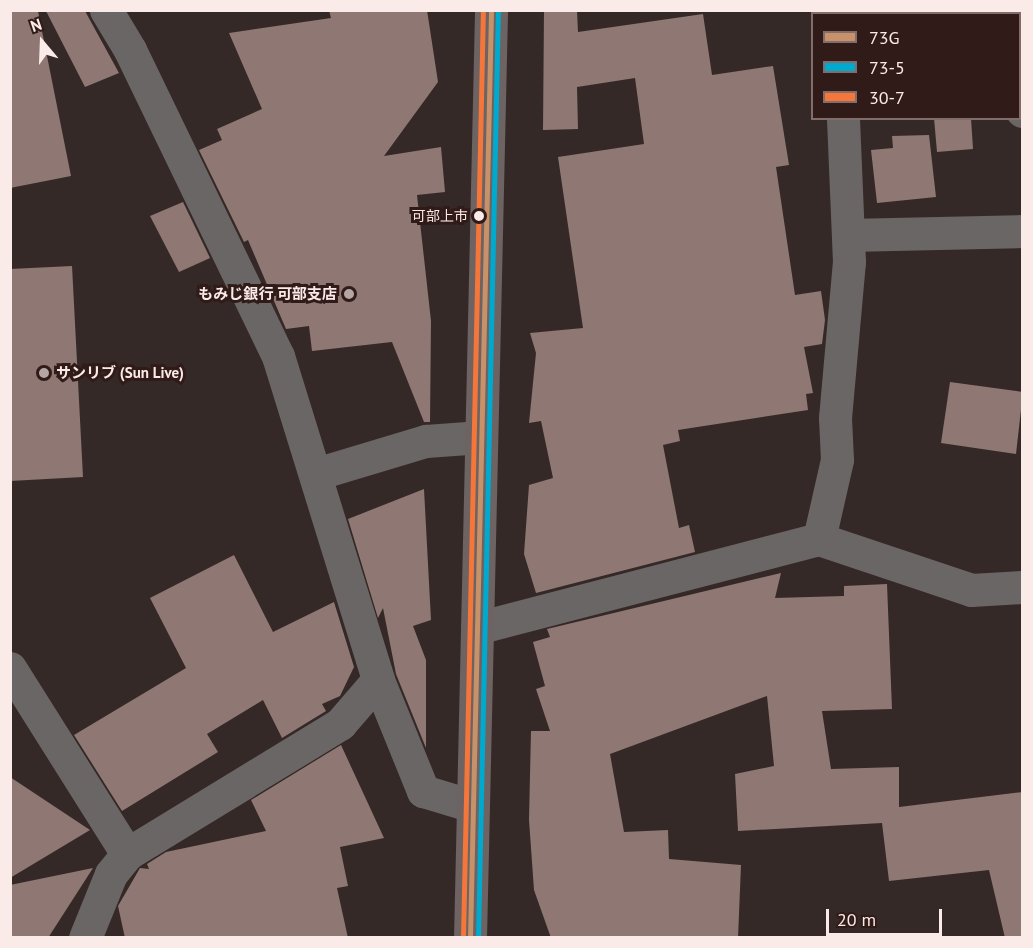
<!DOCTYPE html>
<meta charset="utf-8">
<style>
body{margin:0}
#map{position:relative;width:1033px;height:948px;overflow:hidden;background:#352927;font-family:"PT Sans","Noto Sans JP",sans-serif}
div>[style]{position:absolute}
.building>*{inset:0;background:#8f7773}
.minor>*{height:33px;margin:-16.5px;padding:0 16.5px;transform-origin:16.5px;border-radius:16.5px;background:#6b6666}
.highway>*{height:33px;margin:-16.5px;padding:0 16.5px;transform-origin:16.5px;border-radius:16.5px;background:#6c6362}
.bus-1>*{height:4.5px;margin:-2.25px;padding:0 2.25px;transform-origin:2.25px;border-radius:2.25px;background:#c7916a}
.bus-2>*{height:4.5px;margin:-2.25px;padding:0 2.25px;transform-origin:2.25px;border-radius:2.25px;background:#00a9ce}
.bus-3>*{height:4.5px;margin:-2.25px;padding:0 2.25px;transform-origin:2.25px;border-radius:2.25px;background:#f5763a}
.dots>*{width:16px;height:16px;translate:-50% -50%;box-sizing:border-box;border:3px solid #301b18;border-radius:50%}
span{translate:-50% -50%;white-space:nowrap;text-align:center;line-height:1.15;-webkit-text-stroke:6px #301b18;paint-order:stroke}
.bus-label{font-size:14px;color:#faeae8}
.right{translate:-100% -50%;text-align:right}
.poi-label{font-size:15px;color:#faeae8;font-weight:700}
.left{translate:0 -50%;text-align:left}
.frame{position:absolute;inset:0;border:12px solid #faeae8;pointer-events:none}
.legend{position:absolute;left:811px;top:12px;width:210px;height:108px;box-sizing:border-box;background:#301b18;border:2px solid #816e6b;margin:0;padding:8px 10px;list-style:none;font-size:18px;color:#faeae8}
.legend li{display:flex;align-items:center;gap:12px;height:30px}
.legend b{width:30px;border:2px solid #816e6b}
.north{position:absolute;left:12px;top:12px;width:60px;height:60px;-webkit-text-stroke:4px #301b18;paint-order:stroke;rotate:341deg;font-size:16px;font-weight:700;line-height:24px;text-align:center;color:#faeae8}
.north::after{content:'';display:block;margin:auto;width:21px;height:27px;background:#faeae8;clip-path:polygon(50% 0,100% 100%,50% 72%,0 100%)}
.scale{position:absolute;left:826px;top:909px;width:116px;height:27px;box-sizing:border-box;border:3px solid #faeae8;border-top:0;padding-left:8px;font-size:18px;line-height:21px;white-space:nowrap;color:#faeae8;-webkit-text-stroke:4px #301b18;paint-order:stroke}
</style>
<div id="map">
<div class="building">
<i style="clip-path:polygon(329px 10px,427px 10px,438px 82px,384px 156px,441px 147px,445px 192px,417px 195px,431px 321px,430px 422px,424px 422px,392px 342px,312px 351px,309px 326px,286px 329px,248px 240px,244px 242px,199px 150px,222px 140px,217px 129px,262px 109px,229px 33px,331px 18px)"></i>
<i style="clip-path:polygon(544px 10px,577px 10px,578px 32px,703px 14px,712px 75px,773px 66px,789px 165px,776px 167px,795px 295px,821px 291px,825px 320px,822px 344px,804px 347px,813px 393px,806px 394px,808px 410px,678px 430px,680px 441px,663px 445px,679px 528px,689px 525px,695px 552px,536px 593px,524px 554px,529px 485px,553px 478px,541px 421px,529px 423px,536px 353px,530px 333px,583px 328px,558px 157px,644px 144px,635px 78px,577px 87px,578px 129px,543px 130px)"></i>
<i style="clip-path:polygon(10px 11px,38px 11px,71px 176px,10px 188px)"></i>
<i style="clip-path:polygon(46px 11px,85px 11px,119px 73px,85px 87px)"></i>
<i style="clip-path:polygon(934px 118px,971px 118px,973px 149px,937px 152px)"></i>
<i style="clip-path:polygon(929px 135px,936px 197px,877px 203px,871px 150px,893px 148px,892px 136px)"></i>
<i style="clip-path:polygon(183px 202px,210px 258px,179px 272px,150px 216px)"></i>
<i style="clip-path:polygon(72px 266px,83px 477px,10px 481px,10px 269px)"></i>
<i style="clip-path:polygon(950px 382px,1023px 392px,1016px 454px,941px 443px)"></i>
<i style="clip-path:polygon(424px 489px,431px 620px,413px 626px,426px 660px,426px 748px,396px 674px,383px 608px,378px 618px,348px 519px)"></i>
<i style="clip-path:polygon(234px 555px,273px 632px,334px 602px,354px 667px,340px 696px,322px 704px,326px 711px,282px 738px,263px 700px,207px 734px,218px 752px,122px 811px,74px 735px,186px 668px,150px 598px)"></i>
<i style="clip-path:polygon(781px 573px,775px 598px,844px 596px,844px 586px,887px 584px,892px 709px,822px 711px,831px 769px,899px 767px,899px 807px,1023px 792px,1023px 938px,1005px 938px,989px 870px,889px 881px,882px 823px,738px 831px,735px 774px,774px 766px,767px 696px,610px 754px,624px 832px,668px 830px,669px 859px,741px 865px,738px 938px,551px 938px,534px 890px,529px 820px,531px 731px,550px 731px,536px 689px,545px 686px,533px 642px,550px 637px,547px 629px)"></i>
<i style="clip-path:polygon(341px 745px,384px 838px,340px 847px,348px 886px,337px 888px,348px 938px,125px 938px,118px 906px,140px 868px,149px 869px,147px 864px,166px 852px,266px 831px,251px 800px)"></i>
<i style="clip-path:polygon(10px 777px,90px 830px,10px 878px)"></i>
<i style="clip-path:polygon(93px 868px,48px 938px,10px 938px,10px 885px)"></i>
</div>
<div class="minor">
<i style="left:106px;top:10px;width:47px;rotate:59deg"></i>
<i style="left:130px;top:50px;width:340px;rotate:64.2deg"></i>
<i style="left:278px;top:356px;width:339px;rotate:72.8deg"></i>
<i style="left:378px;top:680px;width:120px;rotate:67.9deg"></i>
<i style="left:423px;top:791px;width:52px;rotate:16.7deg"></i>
<i style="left:838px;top:10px;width:4px;rotate:76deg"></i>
<i style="left:1018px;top:10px;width:4px;rotate:90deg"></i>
<i style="left:1020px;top:65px;width:46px;rotate:87.5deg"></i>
<i style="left:848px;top:235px;width:174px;rotate:-1.3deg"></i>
<i style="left:319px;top:473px;width:112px;rotate:-16.7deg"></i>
<i style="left:426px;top:441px;width:55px;rotate:-4.2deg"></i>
<i style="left:819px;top:539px;width:160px;rotate:18.5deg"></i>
<i style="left:971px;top:590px;width:51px;rotate:-3.4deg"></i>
<i style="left:477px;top:628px;width:353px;rotate:-14.6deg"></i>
<i style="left:819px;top:539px;width:81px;rotate:-77.2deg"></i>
<i style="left:837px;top:460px;width:42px;rotate:-92.7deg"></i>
<i style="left:835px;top:418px;width:157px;rotate:-84.9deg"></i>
<i style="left:849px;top:262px;width:144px;rotate:-92.4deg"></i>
<i style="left:10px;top:668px;width:220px;rotate:57.8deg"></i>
<i style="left:85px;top:938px;width:69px;rotate:-67.9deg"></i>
<i style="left:111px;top:874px;width:26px;rotate:-51deg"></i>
<i style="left:127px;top:854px;width:250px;rotate:-31.4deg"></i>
<i style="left:340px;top:724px;width:58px;rotate:-49.2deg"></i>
</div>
<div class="highway">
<i style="left:470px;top:938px;width:928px;rotate:-88.7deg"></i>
</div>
<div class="bus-1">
<i style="left:470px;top:938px;width:928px;rotate:-88.7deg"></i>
</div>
<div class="bus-2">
<i style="left:478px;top:938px;width:928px;rotate:-88.77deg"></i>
</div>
<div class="bus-3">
<i style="left:463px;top:938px;width:928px;rotate:-88.77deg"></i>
</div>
<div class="dots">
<i style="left:479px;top:216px;background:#faeae8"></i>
<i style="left:349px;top:294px;background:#b5a6a4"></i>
<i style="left:44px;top:373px;background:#b5a6a4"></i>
</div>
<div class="bus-label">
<span class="right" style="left:468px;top:216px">可部上市</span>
</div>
<div class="poi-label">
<span class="right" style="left:337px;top:294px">もみじ銀行 可部支店</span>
<span class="left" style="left:56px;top:373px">サンリブ (Sun Live)</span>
</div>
<div class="frame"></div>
<ul class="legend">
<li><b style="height:8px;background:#c7916a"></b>73G</li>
<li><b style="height:8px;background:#00a9ce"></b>73-5</li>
<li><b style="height:8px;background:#f5763a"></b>30-7</li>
</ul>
<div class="north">N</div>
<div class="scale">20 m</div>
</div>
